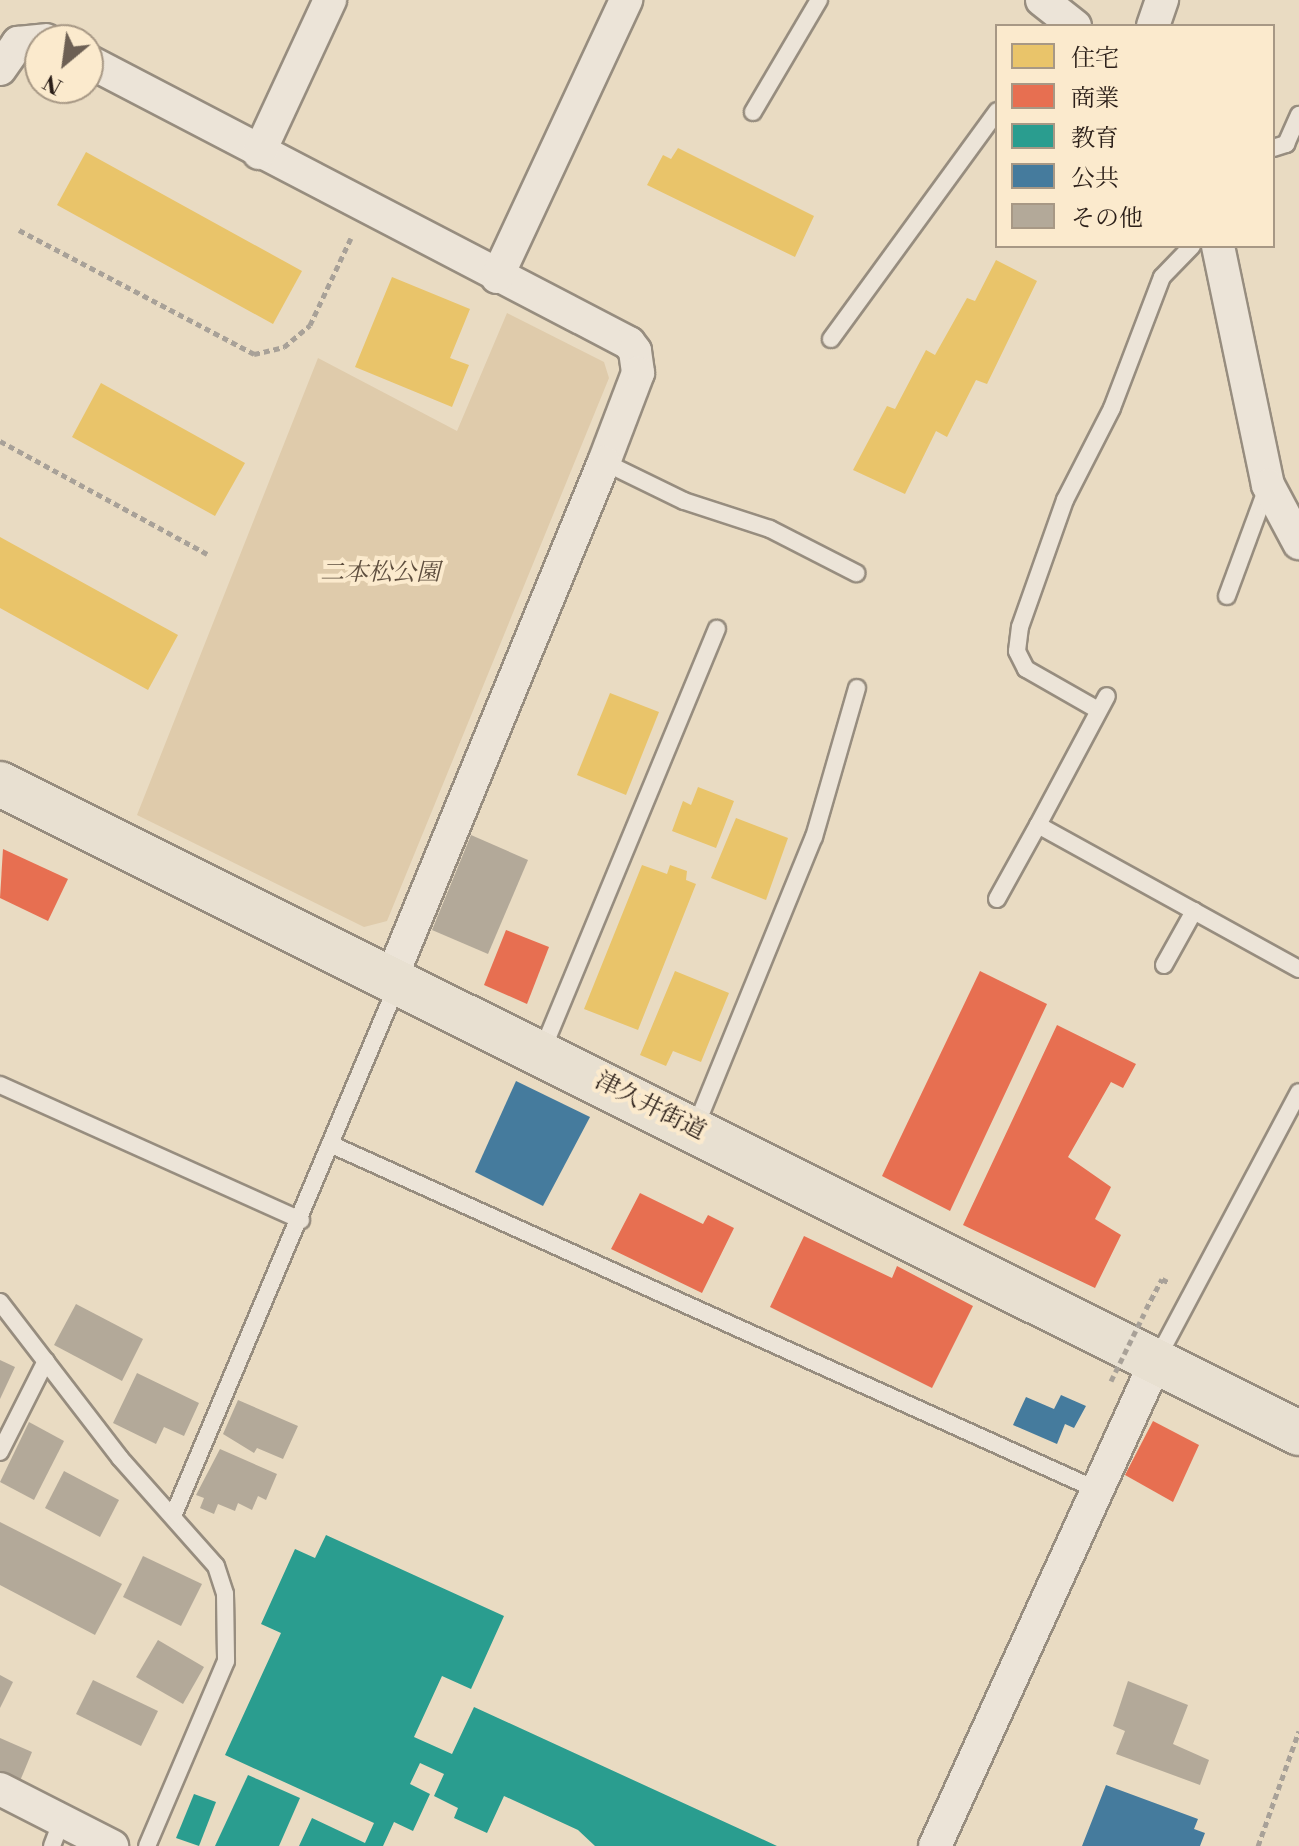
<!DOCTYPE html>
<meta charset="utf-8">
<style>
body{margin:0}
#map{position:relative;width:1299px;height:1846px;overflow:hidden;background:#e9dbc2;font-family:"Libre Bodoni","Noto Serif JP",serif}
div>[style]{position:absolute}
.green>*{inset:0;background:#dfcbab}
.homes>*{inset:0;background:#e9c46a}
.shops>*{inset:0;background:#e76f51}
.schools>*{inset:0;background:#2a9d8f}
.public>*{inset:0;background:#457b9d}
.building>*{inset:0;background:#b3a999}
.path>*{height:5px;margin-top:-2.5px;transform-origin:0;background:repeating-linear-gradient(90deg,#a8a198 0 6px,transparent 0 10px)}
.roads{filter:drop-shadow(2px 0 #978d7f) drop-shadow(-2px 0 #978d7f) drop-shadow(0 2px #978d7f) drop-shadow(0 -2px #978d7f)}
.service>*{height:16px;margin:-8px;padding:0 8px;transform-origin:8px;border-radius:8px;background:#ece4d8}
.minor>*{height:32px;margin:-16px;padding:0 16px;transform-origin:16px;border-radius:16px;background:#ece4d8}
.trunk>*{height:44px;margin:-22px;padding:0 22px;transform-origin:22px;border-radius:22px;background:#e8e0d1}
.path-bridge>*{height:5px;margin-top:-2.5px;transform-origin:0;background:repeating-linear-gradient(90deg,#a8a198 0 6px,transparent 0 10px)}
span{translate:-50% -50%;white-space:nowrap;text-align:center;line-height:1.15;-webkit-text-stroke:8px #fbeacd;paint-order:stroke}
.park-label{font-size:24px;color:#5e4e3e;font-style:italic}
.street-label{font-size:24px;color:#2a1e18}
.legend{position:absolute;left:995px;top:24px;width:280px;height:224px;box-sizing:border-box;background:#fbeacd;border:2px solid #a79885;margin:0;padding:10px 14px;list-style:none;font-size:24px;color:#2a1e18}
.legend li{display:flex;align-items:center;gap:16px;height:40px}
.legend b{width:40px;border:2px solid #a79885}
.north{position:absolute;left:24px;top:24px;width:80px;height:80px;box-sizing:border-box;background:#fbeacd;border:2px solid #a79885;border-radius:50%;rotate:209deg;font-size:22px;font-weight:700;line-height:32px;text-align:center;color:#2a1e18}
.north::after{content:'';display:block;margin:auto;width:28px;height:36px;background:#6d6054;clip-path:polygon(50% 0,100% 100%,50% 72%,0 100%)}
</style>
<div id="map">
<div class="green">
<i style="clip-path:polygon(507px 313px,604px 362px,609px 378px,387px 921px,364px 927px,137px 815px,318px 358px,457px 431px)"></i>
</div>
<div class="homes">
<i style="clip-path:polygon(678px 148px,814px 216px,795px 257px,647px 185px,663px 155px,671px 159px)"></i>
<i style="clip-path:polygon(86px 152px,302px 271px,273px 324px,57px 205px)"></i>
<i style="clip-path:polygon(996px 260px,1037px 281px,987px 384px,976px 380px,947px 437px,936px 431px,905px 494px,853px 470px,887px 406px,895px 409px,926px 350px,935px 355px,967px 298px,975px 301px)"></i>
<i style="clip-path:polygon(392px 277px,470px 309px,450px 358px,469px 365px,452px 407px,355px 367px)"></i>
<i style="clip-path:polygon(101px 383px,245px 463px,215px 516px,72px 437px)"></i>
<i style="clip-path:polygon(0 537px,178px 635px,148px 690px,0 608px)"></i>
<i style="clip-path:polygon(610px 693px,659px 712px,626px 795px,577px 775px)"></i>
<i style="clip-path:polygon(698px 787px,734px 801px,716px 848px,672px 831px,683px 801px,691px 805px)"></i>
<i style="clip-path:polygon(736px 818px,788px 838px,766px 900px,711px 878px)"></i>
<i style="clip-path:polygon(642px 865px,667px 874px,670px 865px,687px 871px,686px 880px,696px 884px,638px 1030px,584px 1009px)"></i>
<i style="clip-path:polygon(675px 971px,729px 993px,701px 1062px,673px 1051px,666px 1066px,640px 1055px)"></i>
</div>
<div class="shops">
<i style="clip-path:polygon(3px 849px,68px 879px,48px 921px,0 898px)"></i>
<i style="clip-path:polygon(506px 930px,549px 947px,527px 1004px,484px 985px)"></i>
<i style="clip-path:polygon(980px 971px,1047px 1004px,950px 1211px,882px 1176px)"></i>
<i style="clip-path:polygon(1057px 1025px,1136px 1064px,1123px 1088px,1111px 1082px,1068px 1157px,1111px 1187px,1095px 1219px,1121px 1235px,1095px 1288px,963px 1225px)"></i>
<i style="clip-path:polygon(640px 1193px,703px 1224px,708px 1215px,734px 1228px,702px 1293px,611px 1249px)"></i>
<i style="clip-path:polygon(804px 1236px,892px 1278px,897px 1266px,973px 1306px,932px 1388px,770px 1307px)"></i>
<i style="clip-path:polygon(1153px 1421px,1199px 1445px,1173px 1502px,1125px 1475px)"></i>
</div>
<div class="schools">
<i style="clip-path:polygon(326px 1535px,504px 1616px,471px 1689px,442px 1676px,414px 1737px,452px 1754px,474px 1707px,777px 1846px,595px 1846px,578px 1830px,504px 1796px,487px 1833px,454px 1818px,458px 1808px,434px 1796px,444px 1774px,420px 1763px,410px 1784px,430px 1794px,413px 1831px,394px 1822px,383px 1846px,299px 1846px,312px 1818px,365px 1843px,374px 1823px,225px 1755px,281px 1633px,261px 1624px,295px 1549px,315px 1558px)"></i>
<i style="clip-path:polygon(248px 1775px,300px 1798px,279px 1846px,215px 1846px)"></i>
<i style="clip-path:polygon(194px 1794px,216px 1802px,199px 1846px,176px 1838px)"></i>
</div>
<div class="public">
<i style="clip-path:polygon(516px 1081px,590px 1117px,543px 1206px,475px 1172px)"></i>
<i style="clip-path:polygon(1061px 1395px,1086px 1406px,1074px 1428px,1065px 1424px,1057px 1444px,1013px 1425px,1026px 1397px,1054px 1409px)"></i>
<i style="clip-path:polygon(1106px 1785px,1198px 1819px,1194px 1829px,1205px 1833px,1200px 1846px,1082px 1846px)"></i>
</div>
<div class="building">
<i style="clip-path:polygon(471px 835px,528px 860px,488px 954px,432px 930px)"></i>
<i style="clip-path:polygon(76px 1304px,143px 1339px,122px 1381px,54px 1345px)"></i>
<i style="clip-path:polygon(0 1360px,15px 1367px,0 1399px)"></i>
<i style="clip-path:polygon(137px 1373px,199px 1403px,184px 1436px,164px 1427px,156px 1444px,113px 1423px)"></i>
<i style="clip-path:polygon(238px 1400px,298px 1426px,283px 1459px,257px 1448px,254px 1453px,223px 1434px)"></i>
<i style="clip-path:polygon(29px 1422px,64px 1441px,34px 1500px,0 1482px)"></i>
<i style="clip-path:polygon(220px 1449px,277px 1474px,266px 1500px,258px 1496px,252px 1510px,238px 1503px,235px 1511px,218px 1504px,214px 1514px,200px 1508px,204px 1498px,196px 1495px)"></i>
<i style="clip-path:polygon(64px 1471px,119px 1500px,100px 1537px,45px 1508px)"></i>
<i style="clip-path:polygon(0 1522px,122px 1584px,95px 1635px,0 1585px)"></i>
<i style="clip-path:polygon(143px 1556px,202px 1584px,181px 1626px,123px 1597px)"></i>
<i style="clip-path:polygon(158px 1640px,204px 1667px,183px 1704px,136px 1677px)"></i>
<i style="clip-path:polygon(0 1675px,13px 1682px,0 1708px)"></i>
<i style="clip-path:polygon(93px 1680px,158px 1711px,141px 1746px,76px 1714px)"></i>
<i style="clip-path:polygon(1128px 1681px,1188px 1705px,1173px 1744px,1209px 1760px,1200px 1785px,1116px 1754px,1125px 1731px,1113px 1726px)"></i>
<i style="clip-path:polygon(0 1738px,32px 1752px,20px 1781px,0 1771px)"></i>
</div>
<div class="path">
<i style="left:19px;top:230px;width:266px;rotate:27.8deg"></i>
<i style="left:254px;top:354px;width:31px;rotate:-13deg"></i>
<i style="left:284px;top:347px;width:34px;rotate:-40deg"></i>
<i style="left:310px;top:325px;width:96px;rotate:-64.8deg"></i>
<i style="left:0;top:441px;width:236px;rotate:28.6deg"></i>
<i style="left:1146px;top:1309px;width:34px;rotate:-62deg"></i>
<i style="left:1162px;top:1279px;width:7px;rotate:27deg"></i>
<i style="left:1258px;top:1846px;width:122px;rotate:-70.4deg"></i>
</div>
<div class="roads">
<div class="service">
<i style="left:753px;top:112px;width:130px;rotate:-59.5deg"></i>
<i style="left:1273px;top:148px;width:14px;rotate:-17deg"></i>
<i style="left:1286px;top:144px;width:32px;rotate:-66deg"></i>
<i style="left:831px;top:339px;width:282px;rotate:-53.9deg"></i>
<i style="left:604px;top:462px;width:89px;rotate:26deg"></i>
<i style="left:684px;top:501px;width:90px;rotate:18deg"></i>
<i style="left:770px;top:529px;width:97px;rotate:27.1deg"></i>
<i style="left:1227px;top:596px;width:118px;rotate:-69.7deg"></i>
<i style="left:1098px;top:710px;width:83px;rotate:-150.3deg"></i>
<i style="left:1026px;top:669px;width:20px;rotate:-117deg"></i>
<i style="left:1017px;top:651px;width:24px;rotate:-83deg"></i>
<i style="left:1020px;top:627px;width:135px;rotate:-70.5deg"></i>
<i style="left:1065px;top:500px;width:103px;rotate:-62.9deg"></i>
<i style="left:1112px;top:408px;width:140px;rotate:-69.1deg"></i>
<i style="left:1162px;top:277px;width:43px;rotate:-45.9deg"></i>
<i style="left:1038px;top:825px;width:146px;rotate:-61.9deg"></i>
<i style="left:997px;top:899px;width:85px;rotate:-61deg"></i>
<i style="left:1038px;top:825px;width:298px;rotate:28.9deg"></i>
<i style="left:1164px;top:965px;width:62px;rotate:-60.9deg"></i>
<i style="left:542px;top:1051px;width:457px;rotate:-67.5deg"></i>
<i style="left:0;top:1085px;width:330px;rotate:24.2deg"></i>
<i style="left:695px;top:1128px;width:314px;rotate:-67.8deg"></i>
<i style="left:814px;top:837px;width:155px;rotate:-73.9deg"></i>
<i style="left:330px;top:1144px;width:839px;rotate:24.27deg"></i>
<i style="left:0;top:1302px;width:197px;rotate:52.4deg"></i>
<i style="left:120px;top:1458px;width:144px;rotate:48.4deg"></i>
<i style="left:216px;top:1566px;width:29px;rotate:72deg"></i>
<i style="left:225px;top:1594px;width:67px;rotate:89.1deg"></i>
<i style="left:226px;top:1661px;width:201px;rotate:113.1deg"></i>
<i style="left:1157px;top:1359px;width:302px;rotate:-62deg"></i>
<i style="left:0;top:1452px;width:102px;rotate:-63.2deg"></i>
<i style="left:173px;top:1516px;width:579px;rotate:-67.11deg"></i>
<i style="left:52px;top:1846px;width:25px;rotate:-69deg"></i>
</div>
<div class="minor">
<i style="left:1042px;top:0;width:42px;rotate:38.2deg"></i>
<i style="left:1153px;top:26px;width:28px;rotate:-71deg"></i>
<i style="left:88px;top:61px;width:610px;rotate:27.53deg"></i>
<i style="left:629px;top:343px;width:10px;rotate:53deg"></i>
<i style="left:635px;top:351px;width:22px;rotate:82deg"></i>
<i style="left:638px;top:373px;width:95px;rotate:110.9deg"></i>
<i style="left:604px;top:462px;width:556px;rotate:112.41deg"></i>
<i style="left:0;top:69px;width:32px;rotate:-55deg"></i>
<i style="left:18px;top:43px;width:28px;rotate:-6deg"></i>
<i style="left:259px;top:153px;width:169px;rotate:-65.1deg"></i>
<i style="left:1218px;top:246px;width:244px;rotate:78.2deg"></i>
<i style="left:1268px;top:485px;width:66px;rotate:61.9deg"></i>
<i style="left:497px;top:277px;width:306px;rotate:-65deg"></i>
<i style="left:0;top:1789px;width:126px;rotate:27deg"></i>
<i style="left:935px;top:1846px;width:533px;rotate:-65.5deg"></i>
</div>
<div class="trunk">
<i style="left:0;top:784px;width:1452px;rotate:26.55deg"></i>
</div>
</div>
<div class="path-bridge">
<i style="left:1111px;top:1381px;width:75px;rotate:-63.8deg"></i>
</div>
<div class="park-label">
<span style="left:380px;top:574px">二本松公園</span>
</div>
<div class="street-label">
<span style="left:650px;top:1107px;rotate:27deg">津久井街道</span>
</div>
<ul class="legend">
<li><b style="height:22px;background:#e9c46a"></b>住宅</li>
<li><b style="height:22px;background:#e76f51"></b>商業</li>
<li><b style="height:22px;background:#2a9d8f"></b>教育</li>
<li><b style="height:22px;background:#457b9d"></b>公共</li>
<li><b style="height:22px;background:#b3a999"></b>その他</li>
</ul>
<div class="north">N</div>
</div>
